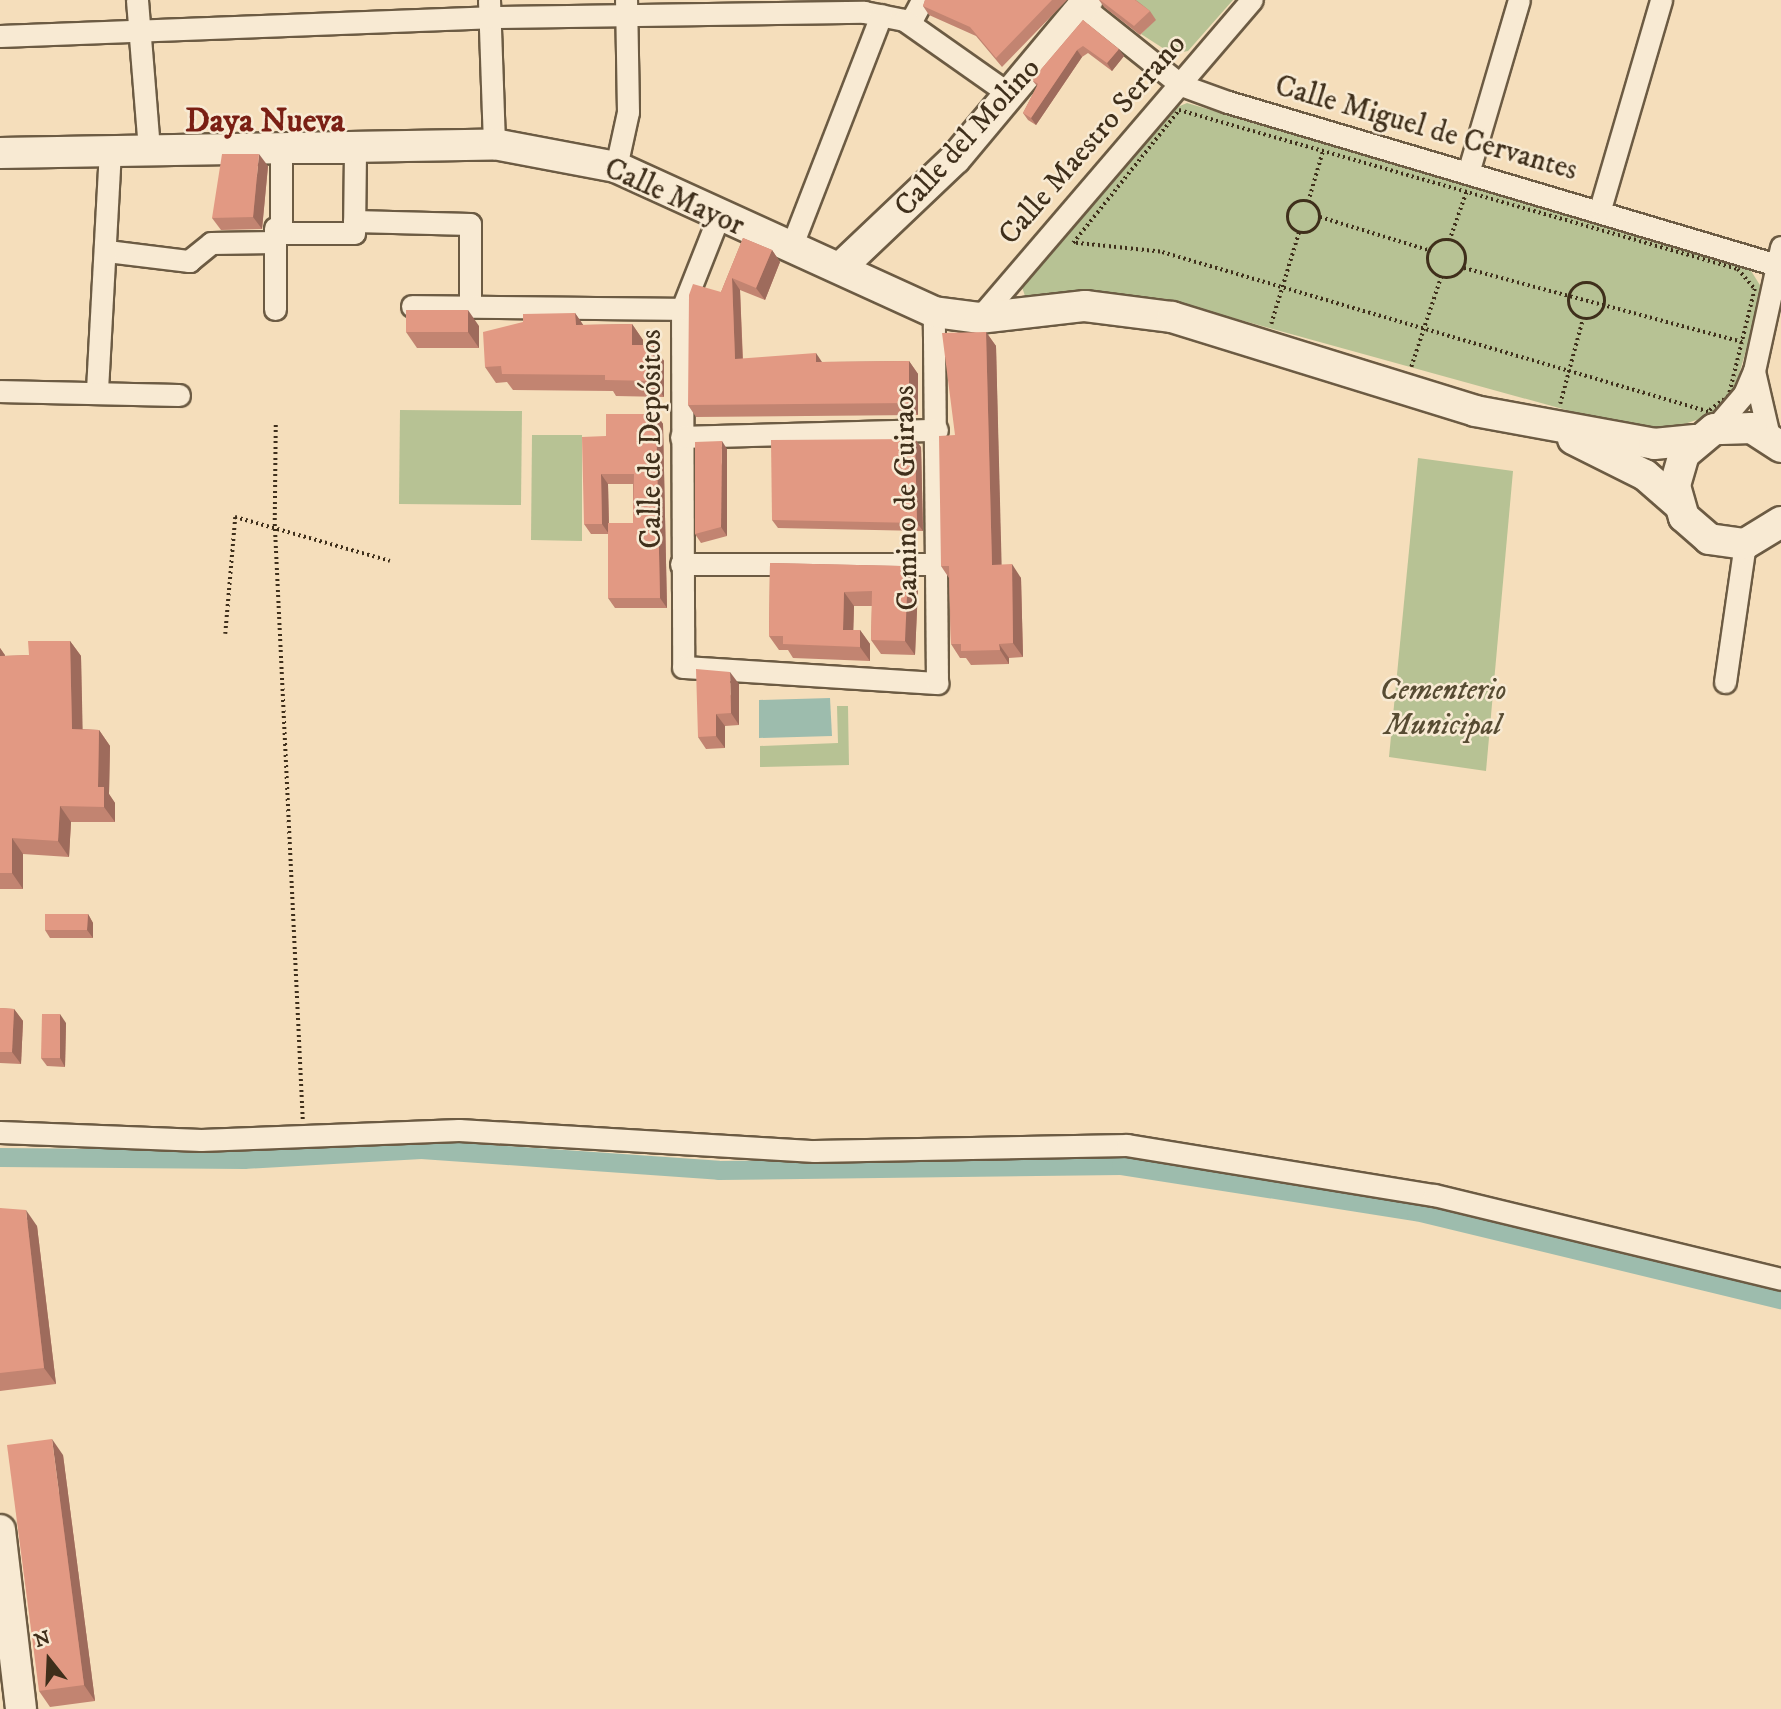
<!DOCTYPE html>
<meta charset="utf-8">
<style>
body{margin:0}
#map{position:relative;width:1781px;height:1709px;overflow:hidden;background:#f5debb;font-family:"IM FELL DW Pica",serif}
div>[style]{position:absolute}
.green>*{inset:0;background:#b7c294}
.water>*{inset:0;background:#9dbcad}
.canal>*{height:19px;margin:-9.5px;padding:0 9.5px;transform-origin:9.5px;border-radius:9.5px;background:#9dbcad}
.path>*{height:3.5px;margin-top:-1.75px;transform-origin:0;background:repeating-linear-gradient(90deg,#3f2f1b 0 2px,transparent 0 5.5px)}
.path>.ring{margin:-1.75px;padding:0;box-sizing:content-box;background:none;border:3.5px solid #3f2f1b;border-radius:50%}
.roads{filter:drop-shadow(2px 0 #6c5b43) drop-shadow(-2px 0 #6c5b43) drop-shadow(0 2px #6c5b43) drop-shadow(0 -2px #6c5b43)}
.street>*{height:21px;margin:-10.5px;padding:0 10.5px;transform-origin:10.5px;border-radius:10.5px;background:#f8ead3}
.secondary>*{height:30px;margin:-15px;padding:0 15px;transform-origin:15px;border-radius:15px;background:#f8ead3}
.wall>*{inset:0;background:#c28471}
.shaded-wall>*{inset:0;background:#9e6b5c}
.building>*{inset:0;background:#e29983}
span{translate:-50% -50%;white-space:nowrap;text-align:center;line-height:1.15;-webkit-text-stroke:5px #f8ead3;paint-order:stroke}
.street-label{font-size:30px;color:#3f2f1b}
.park-label{font-size:30px;color:#574c33;font-style:italic}
.quarter-label{font-size:33px;color:#7a1f14;font-weight:700}
.north{position:absolute;left:14px;top:1625px;width:70px;height:70px;-webkit-text-stroke:5px #f8ead3;paint-order:stroke;rotate:342deg;font-size:19px;font-weight:700;line-height:28px;text-align:center;color:#3f2f1b}
.north::after{content:'';display:block;margin:auto;width:24px;height:32px;background:#3f2f1b;clip-path:polygon(50% 0,100% 100%,50% 72%,0 100%)}
</style>
<div id="map">
<div class="green">
<i style="clip-path:polygon(1136px 0,1233px 0,1188px 51px,1172px 54px,1141px 34px,1155px 20px)"></i>
<i style="clip-path:polygon(1187px 103px,1748px 266px,1763px 290px,1733px 396px,1709px 416px,1653px 434px,1161px 298px,1025px 296px,1022px 287px,1175px 108px)"></i>
<i style="clip-path:polygon(400px 410px,522px 411px,521px 505px,399px 504px)"></i>
<i style="clip-path:polygon(532px 435px,582px 435px,582px 541px,531px 540px)"></i>
<i style="clip-path:polygon(1418px 458px,1513px 471px,1486px 771px,1389px 757px)"></i>
<i style="clip-path:polygon(837px 706px,848px 706px,849px 765px,760px 767px,760px 746px,838px 743px)"></i>
</div>
<div class="water">
<i style="clip-path:polygon(830px 698px,832px 736px,759px 738px,759px 700px)"></i>
</div>
<div class="canal">
<i style="left:0;top:1157px;width:243px;rotate:0.5deg"></i>
<i style="left:243px;top:1159px;width:178px;rotate:-3.2deg"></i>
<i style="left:421px;top:1149px;width:298px;rotate:4deg"></i>
<i style="left:718px;top:1170px;width:403px;rotate:-0.7deg"></i>
<i style="left:1121px;top:1165px;width:299px;rotate:8.9deg"></i>
<i style="left:1416px;top:1211px;width:375px;rotate:13.6deg"></i>
</div>
<div class="path">
<i style="left:1179px;top:110px;width:581px;rotate:15.88deg"></i>
<i style="left:1738px;top:269px;width:26px;rotate:50deg"></i>
<i style="left:1755px;top:289px;width:110px;rotate:103.7deg"></i>
<i style="left:1729px;top:396px;width:26px;rotate:143deg"></i>
<i style="left:1708px;top:412px;width:571px;rotate:-163.72deg"></i>
<i style="left:1160px;top:252px;width:87px;rotate:-174.1deg"></i>
<i style="left:1073px;top:243px;width:170px;rotate:-51.4deg"></i>
<i class="ring" style="left:1288px;top:201px;width:28.5px;height:28.5px"></i>
<i style="left:1308px;top:202px;width:54px;rotate:-73.9deg"></i>
<i style="left:1320px;top:217px;width:116px;rotate:17deg"></i>
<i class="ring" style="left:1428px;top:240px;width:34.5px;height:34.5px"></i>
<i style="left:1449px;top:241px;width:54px;rotate:-70.6deg"></i>
<i style="left:1464px;top:268px;width:288px;rotate:14.9deg"></i>
<i class="ring" style="left:1569px;top:283px;width:32.5px;height:32.5px"></i>
<i style="left:1271px;top:324px;width:96px;rotate:-73.1deg"></i>
<i style="left:1411px;top:367px;width:95px;rotate:-71.6deg"></i>
<i style="left:1560px;top:404px;width:89px;rotate:-75deg"></i>
<i style="left:276px;top:425px;width:99px;rotate:90.6deg"></i>
<i style="left:275px;top:524px;width:596px;rotate:87.31deg"></i>
<i style="left:225px;top:634px;width:117px;rotate:-85.1deg"></i>
<i style="left:235px;top:517px;width:161px;rotate:15.8deg"></i>
</div>
<div class="roads">
<div class="street">
<i style="left:137px;top:0;width:150px;rotate:85.4deg"></i>
<i style="left:489px;top:0;width:144px;rotate:88deg"></i>
<i style="left:1082px;top:6px;width:127px;rotate:38.6deg"></i>
<i style="left:1181px;top:85px;width:50px;rotate:19.9deg"></i>
<i style="left:1228px;top:102px;width:573px;rotate:16.54deg"></i>
<i style="left:910px;top:23px;width:26px;rotate:-62deg"></i>
<i style="left:0;top:36px;width:490px;rotate:-2.2deg"></i>
<i style="left:490px;top:17px;width:374px;rotate:-0.8deg"></i>
<i style="left:864px;top:12px;width:41px;rotate:11.3deg"></i>
<i style="left:904px;top:20px;width:127px;rotate:35.1deg"></i>
<i style="left:281px;top:152px;width:74px"></i>
<i style="left:355px;top:152px;width:81px;rotate:90.7deg"></i>
<i style="left:354px;top:233px;width:73px;rotate:180deg"></i>
<i style="left:281px;top:233px;width:81px;rotate:-90deg"></i>
<i style="left:616px;top:167px;width:56px;rotate:-77.7deg"></i>
<i style="left:628px;top:112px;width:112px;rotate:-91deg"></i>
<i style="left:1468px;top:173px;width:180px;rotate:-73.6deg"></i>
<i style="left:1600px;top:209px;width:218px;rotate:-73.7deg"></i>
<i style="left:718px;top:218px;width:98px;rotate:111.6deg"></i>
<i style="left:682px;top:309px;width:358px;rotate:89.8deg"></i>
<i style="left:683px;top:667px;width:255px;rotate:3.6deg"></i>
<i style="left:937px;top:683px;width:371px;rotate:-90.5deg"></i>
<i style="left:354px;top:221px;width:116px;rotate:1.5deg"></i>
<i style="left:470px;top:224px;width:83px;rotate:90deg"></i>
<i style="left:790px;top:250px;width:252px;rotate:-68.8deg"></i>
<i style="left:107px;top:251px;width:83px;rotate:7deg"></i>
<i style="left:189px;top:261px;width:28px;rotate:-39deg"></i>
<i style="left:211px;top:243px;width:64px;rotate:-0.9deg"></i>
<i style="left:412px;top:306px;width:270px;rotate:0.6deg"></i>
<i style="left:275px;top:309px;width:81px;rotate:-90deg"></i>
<i style="left:979px;top:318px;width:419px;rotate:-49.4deg"></i>
<i style="left:1754px;top:371px;width:67px;rotate:77deg"></i>
<i style="left:97px;top:390px;width:240px;rotate:-86.9deg"></i>
<i style="left:0;top:391px;width:179px;rotate:1.3deg"></i>
<i style="left:1714px;top:429px;width:46px;rotate:-49.4deg"></i>
<i style="left:1744px;top:394px;width:25px;rotate:-67deg"></i>
<i style="left:1754px;top:371px;width:127px;rotate:-77.7deg"></i>
<i style="left:681px;top:437px;width:256px;rotate:-1.6deg"></i>
<i style="left:681px;top:564px;width:259px"></i>
<i style="left:1725px;top:682px;width:139px;rotate:-81.8deg"></i>
<i style="left:0;top:1132px;width:201px;rotate:2.3deg"></i>
<i style="left:201px;top:1140px;width:258px;rotate:-2.2deg"></i>
<i style="left:459px;top:1130px;width:356px;rotate:3.4deg"></i>
<i style="left:814px;top:1151px;width:313px;rotate:-1.1deg"></i>
<i style="left:1127px;top:1145px;width:311px;rotate:9.3deg"></i>
<i style="left:1434px;top:1195px;width:357px;rotate:13.6deg"></i>
</div>
<div class="secondary">
<i style="left:0;top:153px;width:494px;rotate:-1deg"></i>
<i style="left:494px;top:144px;width:124px;rotate:10.7deg"></i>
<i style="left:616px;top:167px;width:349px;rotate:24.5deg"></i>
<i style="left:934px;top:312px;width:45px;rotate:7.6deg"></i>
<i style="left:979px;top:318px;width:107px;rotate:-6.5deg"></i>
<i style="left:1085px;top:306px;width:88px;rotate:7.2deg"></i>
<i style="left:1172px;top:317px;width:317px;rotate:17.2deg"></i>
<i style="left:1475px;top:411px;width:182px;rotate:10.4deg"></i>
<i style="left:1654px;top:444px;width:41px;rotate:-5.6deg"></i>
<i style="left:840px;top:268px;width:158px;rotate:-43.5deg"></i>
<i style="left:955px;top:159px;width:207px;rotate:-50.1deg"></i>
<i style="left:1573px;top:439px;width:80px;rotate:26.6deg"></i>
<i style="left:1645px;top:475px;width:43px;rotate:41.2deg"></i>
<i style="left:1781px;top:447px;width:35px;rotate:-147deg"></i>
<i style="left:1752px;top:428px;width:38px;rotate:178deg"></i>
<i style="left:1714px;top:429px;width:39px;rotate:140deg"></i>
<i style="left:1684px;top:454px;width:33px;rotate:106deg"></i>
<i style="left:1675px;top:486px;width:32px;rotate:74deg"></i>
<i style="left:1684px;top:517px;width:33px;rotate:41deg"></i>
<i style="left:1709px;top:539px;width:36px;rotate:8deg"></i>
<i style="left:1745px;top:544px;width:42px;rotate:-31.4deg"></i>
<i style="left:0;top:1530px;width:180px;rotate:83.3deg"></i>
</div>
</div>
<div class="wall">
<i style="clip-path:polygon(925px 0,1067px 0,1002px 67px,976px 36px,929px 15px,923px 6px)"></i>
<i style="clip-path:polygon(1099px 0,1136px 0,1150px 11px,1156px 20px,1140px 35px,1104px 7px)"></i>
<i style="clip-path:polygon(1083px 20px,1124px 56px,1112px 71px,1088px 53px,1082px 57px,1036px 125px,1028px 120px,1023px 113px,1037px 86px,1032px 80px)"></i>
<i style="clip-path:polygon(268px 166px,262px 229px,221px 230px,212px 218px)"></i>
<i style="clip-path:polygon(743px 238px,772px 250px,780px 262px,765px 300px,740px 290px,743px 359px,822px 362px,909px 361px,918px 374px,918px 415px,696px 417px,688px 405px,721px 292px)"></i>
<i style="clip-path:polygon(575px 313px,583px 325px,632px 324px,643px 340px,643px 345px,653px 345px,664px 361px,664px 397px,616px 396px,613px 391px,513px 390px,507px 382px,496px 383px,485px 367px)"></i>
<i style="clip-path:polygon(479px 326px,479px 348px,417px 348px,406px 332px)"></i>
<i style="clip-path:polygon(986px 332px,996px 346px,1001px 565px,1021px 578px,1023px 657px,1009px 658px,1009px 664px,971px 665px,966px 658px,960px 658px,951px 644px,949px 578px,941px 566px,955px 435px)"></i>
<i style="clip-path:polygon(evenodd,656px 414px,663px 424px,667px 608px,615px 608px,608px 598px,608px 534px,591px 534px,584px 524px,606px 436px,656px 414px,608px 484px,633px 484px,633px 523px,609px 523px,608px 484px)"></i>
<i style="clip-path:polygon(921px 447px,923px 531px,778px 528px,772px 520px)"></i>
<i style="clip-path:polygon(727px 449px,727px 536px,701px 543px,695px 534px)"></i>
<i style="clip-path:polygon(770px 563px,901px 566px,906px 574px,908px 574px,918px 588px,915px 655px,881px 654px,871px 640px,872px 606px,854px 606px,853px 630px,860px 630px,870px 644px,870px 661px,793px 658px,788px 650px,779px 650px,769px 636px)"></i>
<i style="clip-path:polygon(70px 641px,81px 656px,82px 729px,99px 730px,110px 746px,109px 794px,115px 803px,115px 822px,71px 822px,69px 857px,23px 854px,23px 889px,0 889px,0 648px,5px 656px,29px 655px)"></i>
<i style="clip-path:polygon(739px 684px,739px 725px,725px 726px,725px 748px,706px 749px,698px 737px)"></i>
<i style="clip-path:polygon(88px 914px,93px 923px,93px 938px,50px 938px,45px 930px)"></i>
<i style="clip-path:polygon(0 1008px,14px 1009px,23px 1021px,21px 1064px,0 1063px)"></i>
<i style="clip-path:polygon(66px 1023px,65px 1067px,47px 1066px,41px 1058px)"></i>
<i style="clip-path:polygon(0 1208px,37px 1226px,56px 1384px,0 1391px)"></i>
<i style="clip-path:polygon(63px 1455px,95px 1701px,50px 1707px,39px 1691px)"></i>
</div>
<div class="shaded-wall">
<i style="clip-path:polygon(1119px 49px,1124px 56px,1112px 71px,1107px 63px)"></i>
<i style="clip-path:polygon(1077px 50px,1082px 57px,1036px 125px,1031px 118px)"></i>
<i style="clip-path:polygon(259px 154px,268px 166px,262px 229px,253px 217px)"></i>
<i style="clip-path:polygon(772px 250px,780px 262px,765px 300px,756px 288px)"></i>
<i style="clip-path:polygon(732px 278px,740px 290px,743px 371px,735px 359px)"></i>
<i style="clip-path:polygon(468px 310px,479px 326px,479px 348px,468px 332px)"></i>
<i style="clip-path:polygon(575px 313px,586px 329px,576px 325px)"></i>
<i style="clip-path:polygon(632px 324px,643px 340px,643px 361px,632px 345px)"></i>
<i style="clip-path:polygon(986px 332px,996px 346px,1002px 579px,992px 565px)"></i>
<i style="clip-path:polygon(653px 345px,664px 361px,664px 397px,653px 381px)"></i>
<i style="clip-path:polygon(816px 353px,824px 365px,816px 362px)"></i>
<i style="clip-path:polygon(909px 361px,918px 374px,918px 415px,909px 403px)"></i>
<i style="clip-path:polygon(656px 414px,663px 424px,667px 608px,660px 598px)"></i>
<i style="clip-path:polygon(915px 439px,921px 447px,923px 531px,917px 523px)"></i>
<i style="clip-path:polygon(722px 441px,727px 449px,727px 536px,721px 527px)"></i>
<i style="clip-path:polygon(601px 474px,608px 484px,609px 534px,602px 524px)"></i>
<i style="clip-path:polygon(1012px 564px,1021px 578px,1023px 657px,1013px 643px)"></i>
<i style="clip-path:polygon(901px 566px,908px 577px,908px 574px,918px 588px,915px 655px,905px 641px)"></i>
<i style="clip-path:polygon(844px 592px,854px 606px,853px 644px,843px 630px)"></i>
<i style="clip-path:polygon(860px 630px,870px 644px,870px 661px,860px 647px)"></i>
<i style="clip-path:polygon(70px 641px,81px 656px,83px 745px,72px 729px)"></i>
<i style="clip-path:polygon(999px 644px,1009px 658px,1009px 664px,1000px 650px)"></i>
<i style="clip-path:polygon(0 648px,5px 655px,6px 672px,0 664px)"></i>
<i style="clip-path:polygon(730px 672px,739px 684px,739px 725px,731px 713px)"></i>
<i style="clip-path:polygon(716px 714px,725px 726px,725px 748px,716px 736px)"></i>
<i style="clip-path:polygon(99px 730px,110px 746px,109px 794px,115px 803px,115px 822px,104px 807px,98px 787px)"></i>
<i style="clip-path:polygon(60px 806px,71px 822px,69px 857px,58px 841px)"></i>
<i style="clip-path:polygon(12px 838px,23px 854px,23px 889px,12px 873px)"></i>
<i style="clip-path:polygon(88px 914px,93px 923px,93px 938px,87px 930px)"></i>
<i style="clip-path:polygon(14px 1009px,23px 1021px,21px 1064px,12px 1052px)"></i>
<i style="clip-path:polygon(60px 1014px,66px 1023px,65px 1067px,60px 1058px)"></i>
<i style="clip-path:polygon(26px 1210px,37px 1226px,56px 1384px,44px 1368px)"></i>
<i style="clip-path:polygon(52px 1439px,63px 1455px,95px 1701px,84px 1685px)"></i>
</div>
<div class="building">
<i style="clip-path:polygon(925px 0,1052px 0,996px 58px,970px 27px,923px 6px)"></i>
<i style="clip-path:polygon(1100px 0,1135px 0,1150px 11px,1134px 26px)"></i>
<i style="clip-path:polygon(1083px 20px,1119px 49px,1107px 63px,1083px 46px,1077px 50px,1031px 118px,1023px 113px,1038px 84px,1032px 80px)"></i>
<i style="clip-path:polygon(222px 154px,259px 154px,253px 217px,212px 218px)"></i>
<i style="clip-path:polygon(743px 238px,772px 250px,756px 288px,732px 278px,735px 359px,816px 353px,816px 362px,909px 361px,909px 403px,688px 405px,689px 295px,693px 284px,721px 292px)"></i>
<i style="clip-path:polygon(406px 310px,468px 310px,468px 332px,406px 332px)"></i>
<i style="clip-path:polygon(575px 313px,576px 325px,632px 324px,632px 345px,653px 345px,653px 381px,605px 380px,605px 375px,502px 374px,501px 366px,485px 367px,483px 332px,523px 322px,523px 314px)"></i>
<i style="clip-path:polygon(986px 332px,992px 565px,1012px 564px,1013px 643px,999px 644px,1000px 650px,961px 651px,961px 644px,951px 644px,949px 566px,941px 566px,939px 436px,955px 435px,942px 333px)"></i>
<i style="clip-path:polygon(606px 414px,656px 414px,660px 598px,608px 598px,608px 523px,633px 523px,634px 474px,601px 474px,602px 524px,584px 524px,582px 437px,606px 436px)"></i>
<i style="clip-path:polygon(915px 439px,917px 523px,772px 520px,771px 440px)"></i>
<i style="clip-path:polygon(722px 441px,721px 527px,695px 534px,695px 442px)"></i>
<i style="clip-path:polygon(770px 563px,901px 566px,902px 575px,908px 574px,905px 641px,871px 640px,872px 591px,844px 592px,843px 630px,860px 630px,860px 647px,783px 644px,783px 636px,769px 636px)"></i>
<i style="clip-path:polygon(28px 641px,70px 641px,72px 729px,99px 730px,98px 787px,104px 787px,104px 807px,60px 806px,58px 841px,12px 838px,12px 873px,0 873px,0 656px,29px 655px)"></i>
<i style="clip-path:polygon(696px 669px,730px 672px,731px 713px,716px 714px,716px 736px,698px 737px)"></i>
<i style="clip-path:polygon(45px 914px,88px 914px,87px 930px,45px 930px)"></i>
<i style="clip-path:polygon(0 1008px,14px 1009px,12px 1052px,0 1052px)"></i>
<i style="clip-path:polygon(42px 1014px,60px 1014px,60px 1058px,41px 1058px)"></i>
<i style="clip-path:polygon(0 1208px,26px 1210px,44px 1368px,0 1373px)"></i>
<i style="clip-path:polygon(52px 1439px,84px 1685px,39px 1691px,7px 1445px)"></i>
</div>
<div class="street-label">
<span style="left:1426px;top:129px;rotate:16deg">Calle Miguel de Cervantes</span>
<span style="left:968px;top:138px;rotate:-48deg">Calle del Molino</span>
<span style="left:1093px;top:140px;rotate:-49deg">Calle Maestro Serrano</span>
<span style="left:674px;top:198px;rotate:24deg">Calle Mayor</span>
<span style="left:652px;top:439px;rotate:-90deg">Calle de Depósitos</span>
<span style="left:907px;top:498px;rotate:-91deg">Camino de Guiraos</span>
</div>
<div class="park-label">
<span style="left:1443px;top:708px">Cementerio<br>Municipal</span>
</div>
<div class="quarter-label">
<span style="left:265px;top:122px">Daya Nueva</span>
</div>
<div class="north">N</div>
</div>
